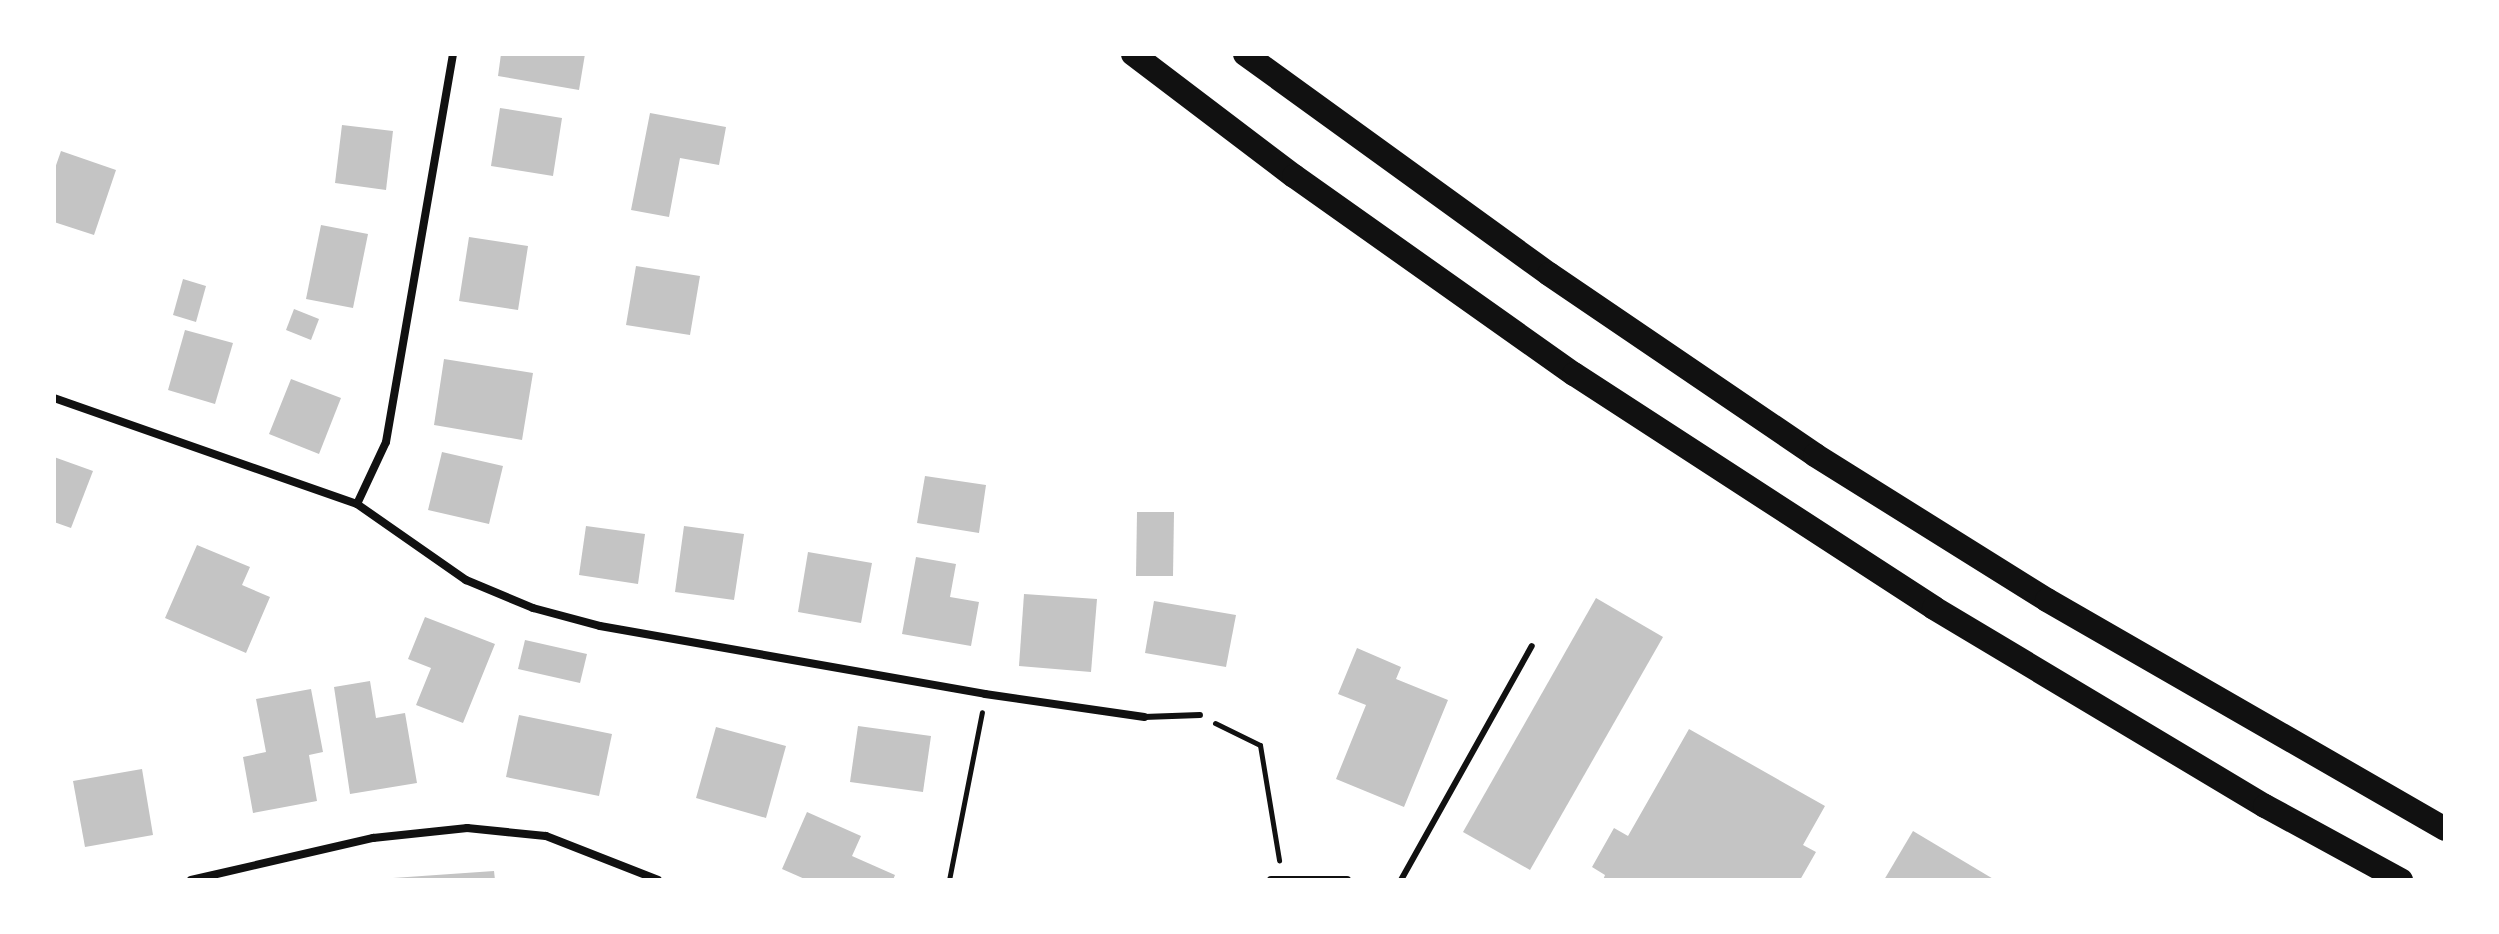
<!DOCTYPE html>
<style>
body{margin:0}
#map{position:relative;width:2499px;height:934px;overflow:hidden;background:#fff;font-family:"Noto Sans",sans-serif}
div>[style]{position:absolute}
.building>*{inset:0;background:#c4c4c4}
.path>*{height:5px;margin:-2.5px;padding:0 2.5px;transform-origin:2.5px;border-radius:2.5px;background:#111}
.service>*{height:6px;margin:-3px;padding:0 3px;transform-origin:3px;border-radius:3px;background:#111}
.minor>*{height:8px;margin:-4px;padding:0 4px;transform-origin:4px;border-radius:4px;background:#111}
.motorway>*{height:24px;margin:-12px;padding:0 12px;transform-origin:12px;border-radius:12px;background:#111}
span{translate:-50% -50%;white-space:nowrap;text-align:center;line-height:1.15;-webkit-text-stroke:6px #fff;paint-order:stroke}
.frame{position:absolute;inset:0;border:56px solid #fff;pointer-events:none}
</style>
<div id="map">
<div class="building">
<i style="clip-path:polygon(501px 54px,585px 54px,579px 90px,498px 76px)"></i>
<i style="clip-path:polygon(500px 108px,562px 118px,553px 176px,491px 166px)"></i>
<i style="clip-path:polygon(650px 113px,726px 127px,719px 165px,680px 158px,669px 217px,631px 210px)"></i>
<i style="clip-path:polygon(342px 125px,393px 131px,386px 190px,335px 183px)"></i>
<i style="clip-path:polygon(61px 151px,116px 170px,94px 235px,54px 222px,54px 171px)"></i>
<i style="clip-path:polygon(321px 225px,368px 234px,353px 308px,306px 299px)"></i>
<i style="clip-path:polygon(469px 237px,528px 246px,518px 310px,459px 301px)"></i>
<i style="clip-path:polygon(636px 266px,700px 276px,690px 335px,626px 325px)"></i>
<i style="clip-path:polygon(183px 279px,206px 286px,196px 322px,173px 315px)"></i>
<i style="clip-path:polygon(294px 309px,319px 319px,311px 340px,286px 330px)"></i>
<i style="clip-path:polygon(185px 330px,233px 343px,215px 404px,168px 390px)"></i>
<i style="clip-path:polygon(444px 359px,533px 373px,522px 440px,434px 425px)"></i>
<i style="clip-path:polygon(291px 379px,341px 398px,319px 454px,269px 434px)"></i>
<i style="clip-path:polygon(442px 452px,503px 466px,489px 524px,428px 510px)"></i>
<i style="clip-path:polygon(54px 457px,93px 471px,71px 528px,54px 522px)"></i>
<i style="clip-path:polygon(925px 476px,986px 485px,979px 533px,917px 523px)"></i>
<i style="clip-path:polygon(1137px 512px,1174px 512px,1173px 576px,1136px 576px)"></i>
<i style="clip-path:polygon(586px 526px,645px 534px,638px 584px,579px 575px)"></i>
<i style="clip-path:polygon(684px 526px,744px 534px,734px 600px,675px 592px)"></i>
<i style="clip-path:polygon(197px 545px,250px 567px,242px 585px,270px 597px,246px 653px,165px 618px)"></i>
<i style="clip-path:polygon(808px 552px,872px 563px,861px 623px,798px 612px)"></i>
<i style="clip-path:polygon(916px 557px,956px 564px,950px 597px,979px 602px,971px 646px,902px 634px)"></i>
<i style="clip-path:polygon(1024px 594px,1097px 599px,1091px 672px,1019px 666px)"></i>
<i style="clip-path:polygon(1596px 598px,1663px 637px,1530px 870px,1463px 832px)"></i>
<i style="clip-path:polygon(1154px 601px,1236px 615px,1226px 667px,1145px 653px)"></i>
<i style="clip-path:polygon(425px 617px,495px 644px,463px 723px,416px 705px,431px 668px,408px 659px)"></i>
<i style="clip-path:polygon(525px 640px,587px 654px,580px 683px,518px 669px)"></i>
<i style="clip-path:polygon(1357px 648px,1401px 667px,1396px 679px,1448px 700px,1404px 807px,1336px 779px,1366px 705px,1338px 694px)"></i>
<i style="clip-path:polygon(370px 681px,376px 718px,405px 713px,417px 783px,350px 794px,334px 687px)"></i>
<i style="clip-path:polygon(311px 689px,323px 752px,309px 755px,317px 801px,253px 813px,243px 757px,266px 752px,256px 699px)"></i>
<i style="clip-path:polygon(519px 715px,612px 734px,599px 796px,506px 777px)"></i>
<i style="clip-path:polygon(858px 726px,931px 736px,923px 792px,850px 782px)"></i>
<i style="clip-path:polygon(716px 727px,786px 746px,766px 818px,696px 798px)"></i>
<i style="clip-path:polygon(1689px 729px,1825px 806px,1803px 845px,1816px 852px,1800px 880px,1603px 880px,1605px 875px,1592px 867px,1614px 828px,1628px 836px)"></i>
<i style="clip-path:polygon(142px 769px,153px 835px,85px 847px,73px 781px)"></i>
<i style="clip-path:polygon(807px 812px,861px 836px,852px 856px,895px 875px,893px 880px,807px 880px,782px 869px)"></i>
<i style="clip-path:polygon(1913px 831px,1995px 880px,1884px 880px)"></i>
<i style="clip-path:polygon(494px 871px,495px 880px,394px 880px,393px 878px)"></i>
</div>
<div class="path">
<i style="left:1215px;top:723px;width:50px;rotate:26.1deg"></i>
<i style="left:1260px;top:745px;width:117px;rotate:80.6deg"></i>
<i style="left:949px;top:880px;width:171px;rotate:-78.9deg"></i>
</div>
<div class="service">
<i style="left:1144px;top:717px;width:56px;rotate:-2deg"></i>
<i style="left:1401px;top:880px;width:268px;rotate:-60.8deg"></i>
</div>
<div class="minor">
<i style="left:54px;top:398px;width:321px;rotate:19.3deg"></i>
<i style="left:357px;top:504px;width:133px;rotate:34.9deg"></i>
<i style="left:466px;top:580px;width:73px;rotate:22.7deg"></i>
<i style="left:533px;top:608px;width:69px;rotate:15deg"></i>
<i style="left:600px;top:626px;width:391px;rotate:10deg"></i>
<i style="left:985px;top:694px;width:161px;rotate:8.2deg"></i>
<i style="left:357px;top:504px;width:68px;rotate:-64.9deg"></i>
<i style="left:386px;top:442px;width:394px;rotate:-80.2deg"></i>
<i style="left:191px;top:880px;width:187px;rotate:-13deg"></i>
<i style="left:373px;top:838px;width:95px;rotate:-6.1deg"></i>
<i style="left:467px;top:828px;width:79px;rotate:5.8deg"></i>
<i style="left:546px;top:836px;width:120px;rotate:21.4deg"></i>
<i style="left:1271px;top:880px;width:76px"></i>
</div>
<div class="motorway">
<i style="left:1133px;top:54px;width:202px;rotate:37.2deg"></i>
<i style="left:1294px;top:176px;width:343px;rotate:35.3deg"></i>
<i style="left:1574px;top:374px;width:429px;rotate:33deg"></i>
<i style="left:1934px;top:608px;width:386px;rotate:30.9deg"></i>
<i style="left:2265px;top:806px;width:155px;rotate:28.6deg"></i>
<i style="left:1245px;top:54px;width:375px;rotate:35.9deg"></i>
<i style="left:1549px;top:274px;width:322px;rotate:34.2deg"></i>
<i style="left:1815px;top:455px;width:274px;rotate:32deg"></i>
<i style="left:2047px;top:600px;width:459px;rotate:29.9deg"></i>
</div>
<div class="frame"></div>
</div>
